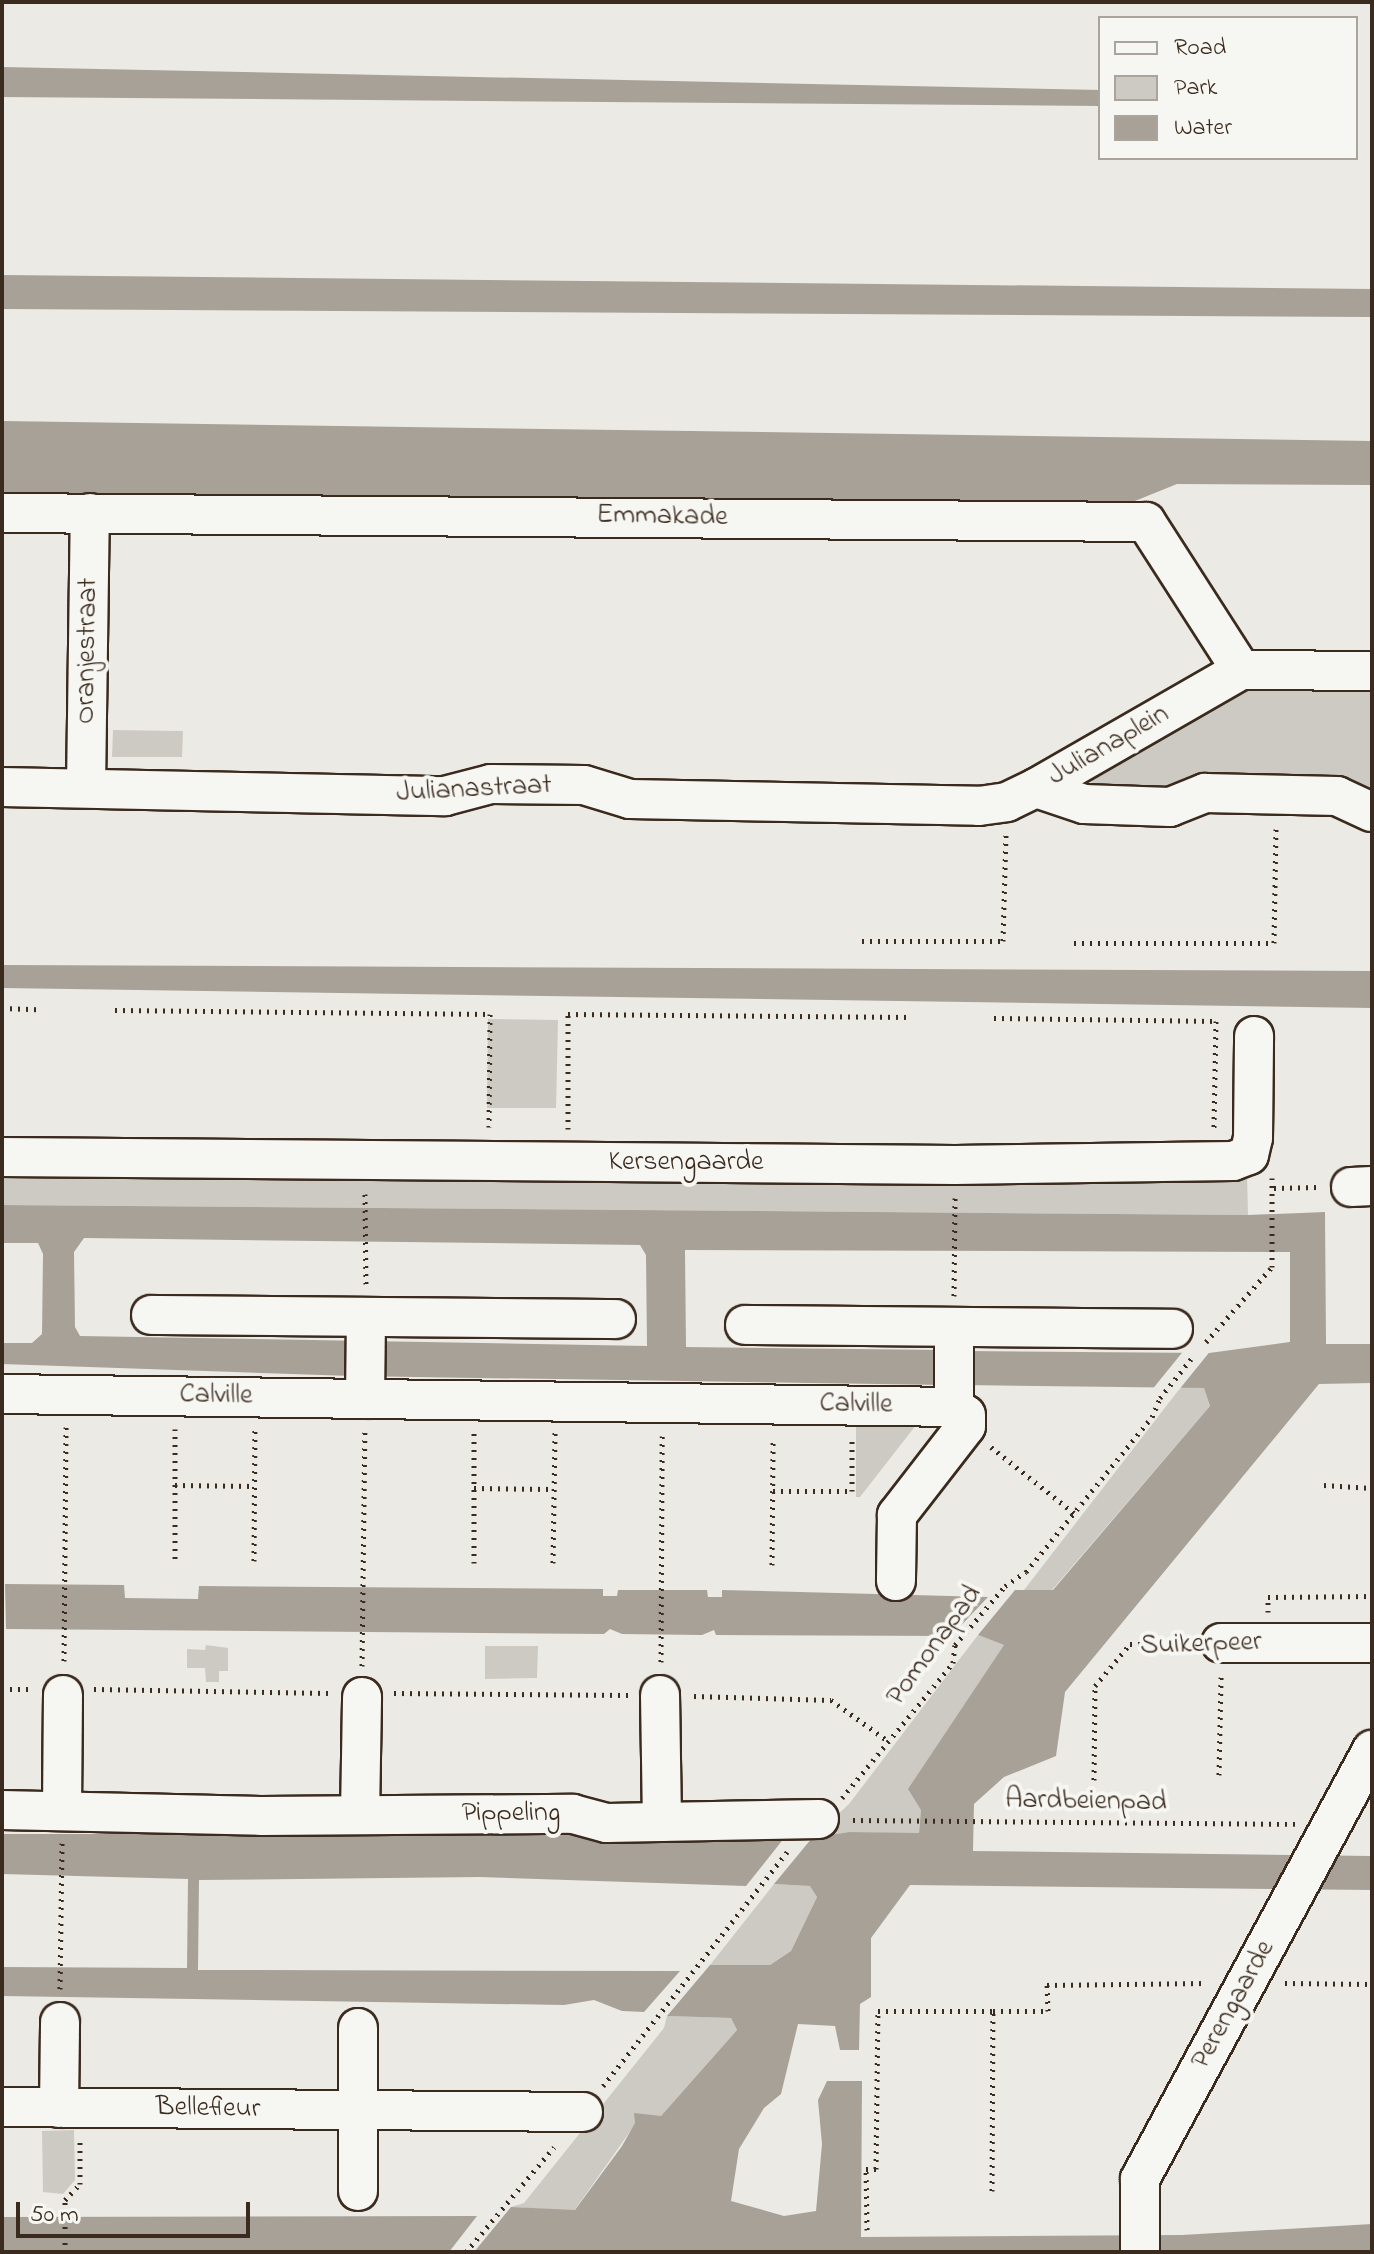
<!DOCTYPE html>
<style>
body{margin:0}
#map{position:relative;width:1374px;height:2254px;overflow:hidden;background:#ebeae5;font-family:"Indie Flower",sans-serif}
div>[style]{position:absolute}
.green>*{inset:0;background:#cdcac4}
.water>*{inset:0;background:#a8a198}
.pier>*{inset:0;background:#ebeae5}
.path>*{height:5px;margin-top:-2.5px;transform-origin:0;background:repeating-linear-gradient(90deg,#3b2a1e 0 2px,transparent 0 8px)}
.roads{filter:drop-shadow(2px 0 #3b2a1e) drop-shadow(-2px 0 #3b2a1e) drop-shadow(0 2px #3b2a1e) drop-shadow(0 -2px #3b2a1e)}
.minor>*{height:38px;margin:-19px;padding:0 19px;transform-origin:19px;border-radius:19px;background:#f6f6f2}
span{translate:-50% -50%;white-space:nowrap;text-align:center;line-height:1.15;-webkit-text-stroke:8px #f6f6f2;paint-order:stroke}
.street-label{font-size:28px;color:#3b2a1e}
.frame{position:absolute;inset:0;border:4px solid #3b2a1e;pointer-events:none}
.legend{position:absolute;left:1098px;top:16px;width:260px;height:144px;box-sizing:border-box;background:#f6f6f2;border:2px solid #aba49d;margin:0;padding:10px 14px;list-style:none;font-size:24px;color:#3b2a1e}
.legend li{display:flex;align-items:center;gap:16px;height:40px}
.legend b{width:40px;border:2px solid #aba49d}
.scale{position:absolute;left:16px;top:2202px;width:234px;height:36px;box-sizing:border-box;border:4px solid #3b2a1e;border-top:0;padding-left:10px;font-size:24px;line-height:28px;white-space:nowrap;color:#3b2a1e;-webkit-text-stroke:6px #f6f6f2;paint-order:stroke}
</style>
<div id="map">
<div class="green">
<i style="clip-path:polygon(1242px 690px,1372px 690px,1372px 792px,1332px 774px,1205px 774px,1154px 791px,1092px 792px,1091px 771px)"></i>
<i style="clip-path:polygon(113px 730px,183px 731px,182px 757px,112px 757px)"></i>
<i style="clip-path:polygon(488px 1019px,558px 1020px,556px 1108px,487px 1108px)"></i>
<i style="clip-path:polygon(2px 1167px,1247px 1173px,1248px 1215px,2px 1205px)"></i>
<i style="clip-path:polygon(1181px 1387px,1204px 1388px,1210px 1406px,1052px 1590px,1024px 1590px)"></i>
<i style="clip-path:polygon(856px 1420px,920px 1420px,860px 1497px,856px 1497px)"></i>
<i style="clip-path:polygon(978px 1635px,1004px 1645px,975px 1693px,921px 1810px,919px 1834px,849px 1832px,812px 1838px,849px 1804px)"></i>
<i style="clip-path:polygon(206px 1645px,228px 1648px,228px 1671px,219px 1671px,219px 1682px,206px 1682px,205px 1668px,187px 1668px,187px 1649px,205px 1650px)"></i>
<i style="clip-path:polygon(485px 1646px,538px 1646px,537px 1678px,485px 1679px)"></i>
<i style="clip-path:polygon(774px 1884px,811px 1886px,817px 1897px,791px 1951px,770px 1965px,710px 1965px)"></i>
<i style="clip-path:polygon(667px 2016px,731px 2018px,737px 2030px,661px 2116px,636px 2123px,574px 2211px,511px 2207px,524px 2203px,664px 2028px)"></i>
<i style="clip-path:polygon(74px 2130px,75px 2180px,63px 2194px,43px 2192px,42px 2131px)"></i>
</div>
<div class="water">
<i style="clip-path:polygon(2px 67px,1100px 90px,1100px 106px,2px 97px)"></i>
<i style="clip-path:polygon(2px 275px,1372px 289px,1372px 317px,2px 309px)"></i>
<i style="clip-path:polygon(2px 421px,1372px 441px,1372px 485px,1177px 484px,1120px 507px,2px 496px)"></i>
<i style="clip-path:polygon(2px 965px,1372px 971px,1372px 1008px,2px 988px)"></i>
<i style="clip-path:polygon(evenodd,2px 1205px,1248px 1215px,1325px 1212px,1326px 1344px,1372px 1344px,1372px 1383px,1319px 1384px,1065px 1692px,1056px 1756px,1004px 1777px,974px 1804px,973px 1851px,1372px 1856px,1372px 1890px,910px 1885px,871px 1938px,871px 1997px,860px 2004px,859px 2050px,840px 2050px,835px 2026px,798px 2024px,781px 2094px,764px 2108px,739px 2149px,731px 2201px,784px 2216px,816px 2211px,822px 2144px,818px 2100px,827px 2081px,862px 2081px,861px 2237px,1182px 2235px,1372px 2224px,1372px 2252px,474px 2252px,511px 2207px,575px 2210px,622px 2146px,635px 2123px,634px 2113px,661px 2116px,737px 2030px,731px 2018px,667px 2016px,710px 1965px,770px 1965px,791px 1951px,817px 1897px,810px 1886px,774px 1884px,812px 1838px,849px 1832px,919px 1833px,921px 1810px,908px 1789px,1004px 1645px,978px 1635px,1015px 1590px,1053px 1590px,1210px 1406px,1204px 1388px,964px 1385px,964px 1351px,1209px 1353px,1290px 1342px,1290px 1252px,685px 1250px,686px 1347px,944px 1350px,944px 1385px,352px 1376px,2px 1364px,2px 1343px,32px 1343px,42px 1334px,43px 1254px,38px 1243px,2px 1243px,2px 1205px,84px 1238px,640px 1245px,646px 1255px,647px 1346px,80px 1336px,75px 1327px,74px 1252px,84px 1238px)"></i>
<i style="clip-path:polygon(5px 1584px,124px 1585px,125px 1598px,198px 1599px,199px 1586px,603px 1589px,603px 1596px,617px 1596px,618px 1590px,707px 1590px,708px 1597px,722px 1597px,722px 1590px,988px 1597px,951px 1636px,716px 1635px,714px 1630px,702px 1635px,622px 1634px,610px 1629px,604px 1634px,6px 1629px)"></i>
<i style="clip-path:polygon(2px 1834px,663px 1834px,785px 1837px,746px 1886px,479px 1877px,199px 1880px,198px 1970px,680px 1971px,644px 2012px,622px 2011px,594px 2000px,564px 2005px,2px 1996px,2px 1967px,187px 1968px,188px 1879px,2px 1874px)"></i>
<i style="clip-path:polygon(477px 2216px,449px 2252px,2px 2252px,2px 2217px)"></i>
</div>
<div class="pier">
<i style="clip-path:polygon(1185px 1349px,1212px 1349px,1178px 1391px,1151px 1391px)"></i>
</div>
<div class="path">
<i style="left:862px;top:941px;width:141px"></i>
<i style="left:1003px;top:941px;width:106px;rotate:-88.4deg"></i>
<i style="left:1074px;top:943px;width:200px"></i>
<i style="left:1274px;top:943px;width:114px;rotate:-89deg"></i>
<i style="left:2px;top:1008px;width:35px;rotate:2deg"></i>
<i style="left:115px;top:1010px;width:375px;rotate:0.6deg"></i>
<i style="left:490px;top:1014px;width:113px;rotate:90.5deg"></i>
<i style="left:994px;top:1018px;width:222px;rotate:0.8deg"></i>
<i style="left:1216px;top:1021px;width:109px;rotate:91.1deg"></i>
<i style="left:568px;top:1129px;width:115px;rotate:-90deg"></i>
<i style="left:568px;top:1014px;width:344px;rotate:0.5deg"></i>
<i style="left:1274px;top:1188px;width:44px;rotate:-1.3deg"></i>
<i style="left:365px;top:1194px;width:90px;rotate:89.4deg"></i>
<i style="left:954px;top:1296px;width:98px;rotate:-89.4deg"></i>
<i style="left:1206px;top:1342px;width:100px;rotate:-48.7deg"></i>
<i style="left:1272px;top:1267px;width:89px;rotate:-90deg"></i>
<i style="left:175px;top:1429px;width:131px;rotate:90deg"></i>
<i style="left:991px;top:1447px;width:106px;rotate:38.5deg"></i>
<i style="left:175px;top:1485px;width:79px;rotate:0.7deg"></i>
<i style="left:1324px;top:1485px;width:48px;rotate:3.6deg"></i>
<i style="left:474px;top:1488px;width:80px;rotate:0.7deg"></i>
<i style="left:773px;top:1491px;width:79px"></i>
<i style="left:852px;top:1491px;width:52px;rotate:-90deg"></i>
<i style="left:254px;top:1561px;width:131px;rotate:-89.6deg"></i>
<i style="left:474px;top:1563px;width:131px;rotate:-90deg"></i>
<i style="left:553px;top:1563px;width:131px;rotate:-89.1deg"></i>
<i style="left:772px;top:1565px;width:127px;rotate:-89.5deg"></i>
<i style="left:1268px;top:1612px;width:15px;rotate:-90deg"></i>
<i style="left:1268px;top:1597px;width:104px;rotate:-0.6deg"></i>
<i style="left:64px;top:1661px;width:234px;rotate:-89.5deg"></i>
<i style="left:661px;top:1662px;width:226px;rotate:-89.7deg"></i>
<i style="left:362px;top:1666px;width:234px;rotate:-89.3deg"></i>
<i style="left:2px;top:1689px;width:30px"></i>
<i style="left:94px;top:1689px;width:234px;rotate:1deg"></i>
<i style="left:394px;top:1693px;width:234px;rotate:0.5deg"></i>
<i style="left:694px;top:1696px;width:137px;rotate:1.7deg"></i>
<i style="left:831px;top:1700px;width:70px;rotate:35.7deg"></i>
<i style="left:1219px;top:1775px;width:98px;rotate:-88.8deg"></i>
<i style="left:1094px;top:1780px;width:94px;rotate:-89.4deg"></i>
<i style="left:1095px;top:1686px;width:55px;rotate:-50.2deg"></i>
<i style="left:1130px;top:1644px;width:58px"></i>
<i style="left:842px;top:1798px;width:175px;rotate:-50.6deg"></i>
<i style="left:953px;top:1663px;width:18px;rotate:-84deg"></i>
<i style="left:955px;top:1645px;width:77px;rotate:-49.7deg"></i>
<i style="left:1005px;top:1586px;width:25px;rotate:-34deg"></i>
<i style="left:1026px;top:1572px;width:200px;rotate:-50.9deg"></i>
<i style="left:1152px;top:1417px;width:21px;rotate:-67deg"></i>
<i style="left:1160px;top:1398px;width:50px;rotate:-51.5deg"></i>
<i style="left:853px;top:1820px;width:442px;rotate:0.5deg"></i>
<i style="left:1285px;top:1983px;width:87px;rotate:0.7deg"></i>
<i style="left:60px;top:1989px;width:146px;rotate:-89.2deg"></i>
<i style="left:603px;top:2086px;width:298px;rotate:-51.8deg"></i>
<i style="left:992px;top:2191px;width:180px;rotate:-89.7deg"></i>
<i style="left:993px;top:2011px;width:55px"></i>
<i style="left:1048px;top:2011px;width:26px;rotate:-92deg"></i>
<i style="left:1047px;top:1985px;width:160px;rotate:-0.7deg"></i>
<i style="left:867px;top:2230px;width:61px;rotate:-90.9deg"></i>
<i style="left:866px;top:2169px;width:10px"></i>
<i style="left:876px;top:2169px;width:158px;rotate:-89.3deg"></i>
<i style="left:878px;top:2011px;width:115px"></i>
<i style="left:65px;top:2252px;width:52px;rotate:-90deg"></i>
<i style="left:65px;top:2200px;width:22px;rotate:-47deg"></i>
<i style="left:80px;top:2184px;width:45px;rotate:-90deg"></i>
<i style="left:466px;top:2252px;width:137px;rotate:-50deg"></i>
</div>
<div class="roads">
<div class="minor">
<i style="left:2px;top:513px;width:1144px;rotate:0.45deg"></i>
<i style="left:1146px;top:522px;width:176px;rotate:57.3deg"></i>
<i style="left:2px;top:787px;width:443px;rotate:1.2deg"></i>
<i style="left:445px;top:796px;width:48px;rotate:-14.6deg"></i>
<i style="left:491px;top:784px;width:93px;rotate:0.6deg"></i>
<i style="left:584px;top:785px;width:48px;rotate:16.9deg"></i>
<i style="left:630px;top:799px;width:349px;rotate:1.1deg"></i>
<i style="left:979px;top:806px;width:28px;rotate:-8deg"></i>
<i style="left:1007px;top:802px;width:32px;rotate:-26deg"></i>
<i style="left:1036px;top:788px;width:237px;rotate:-29.9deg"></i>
<i style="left:1241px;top:670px;width:131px;rotate:0.4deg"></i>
<i style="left:86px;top:788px;width:275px;rotate:-89.2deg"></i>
<i style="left:1036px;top:788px;width:51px;rotate:18.4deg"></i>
<i style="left:1084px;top:804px;width:86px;rotate:2deg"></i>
<i style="left:1170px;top:807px;width:38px;rotate:-22deg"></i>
<i style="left:1205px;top:793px;width:132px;rotate:1.3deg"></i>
<i style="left:1337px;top:796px;width:38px;rotate:25deg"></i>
<i style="left:2px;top:1157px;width:953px;rotate:0.48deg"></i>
<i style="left:955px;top:1165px;width:278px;rotate:-0.8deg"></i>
<i style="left:1233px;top:1161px;width:17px;rotate:-21deg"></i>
<i style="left:1249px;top:1155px;width:17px;rotate:-77deg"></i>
<i style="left:1253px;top:1138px;width:102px;rotate:-89.4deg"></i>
<i style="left:1351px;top:1187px;width:21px;rotate:-3deg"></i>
<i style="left:151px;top:1315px;width:465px;rotate:0.5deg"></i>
<i style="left:745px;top:1325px;width:428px;rotate:0.5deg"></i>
<i style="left:2px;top:1394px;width:952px;rotate:0.78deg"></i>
<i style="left:954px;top:1407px;width:14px;rotate:34deg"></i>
<i style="left:966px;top:1415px;width:11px;rotate:90deg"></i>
<i style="left:966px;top:1426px;width:113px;rotate:127.8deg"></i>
<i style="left:897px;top:1515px;width:66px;rotate:90.9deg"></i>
<i style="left:365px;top:1399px;width:82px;rotate:-89.3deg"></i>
<i style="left:954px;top:1407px;width:80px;rotate:-90deg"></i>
<i style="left:1221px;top:1643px;width:151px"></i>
<i style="left:660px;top:1695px;width:127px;rotate:89.1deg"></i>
<i style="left:62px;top:1809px;width:114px;rotate:-89.5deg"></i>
<i style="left:2px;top:1810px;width:259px;rotate:1.3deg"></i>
<i style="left:261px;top:1816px;width:312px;rotate:-0.4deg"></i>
<i style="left:573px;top:1814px;width:35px;rotate:15deg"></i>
<i style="left:607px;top:1823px;width:212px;rotate:-1.1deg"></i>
<i style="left:360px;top:1815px;width:118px;rotate:-89deg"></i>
<i style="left:358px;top:2028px;width:163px;rotate:90deg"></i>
<i style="left:2px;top:2107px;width:581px;rotate:0.49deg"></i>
<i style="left:59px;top:2108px;width:86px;rotate:-89.3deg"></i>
<i style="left:1140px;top:2252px;width:73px;rotate:-90deg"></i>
<i style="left:1140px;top:2179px;width:488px;rotate:-61.6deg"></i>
</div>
</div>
<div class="street-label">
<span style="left:662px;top:517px;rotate:1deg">Emmakade</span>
<span style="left:88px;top:651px;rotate:-89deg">Oranjestraat</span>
<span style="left:1109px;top:746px;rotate:-30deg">Julianaplein</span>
<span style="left:474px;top:790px;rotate:-3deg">Julianastraat</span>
<span style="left:686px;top:1163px">Kersengaarde</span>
<span style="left:216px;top:1396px;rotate:1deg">Calville</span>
<span style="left:856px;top:1405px;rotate:1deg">Calville</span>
<span style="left:1201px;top:1645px;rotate:-2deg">Suikerpeer</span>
<span style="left:935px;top:1646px;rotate:-54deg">Pomonapad</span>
<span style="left:1086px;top:1802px;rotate:1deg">Aardbeienpad</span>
<span style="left:511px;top:1814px">Pippeling</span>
<span style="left:1234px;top:2005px;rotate:-61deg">Perengaarde</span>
<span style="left:208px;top:2109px;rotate:1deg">Bellefleur</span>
</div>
<div class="frame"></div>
<ul class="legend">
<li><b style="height:10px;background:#f6f6f2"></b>Road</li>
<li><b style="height:22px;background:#cdcac4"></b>Park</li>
<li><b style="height:22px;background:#a8a198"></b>Water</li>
</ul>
<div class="scale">50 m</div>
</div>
